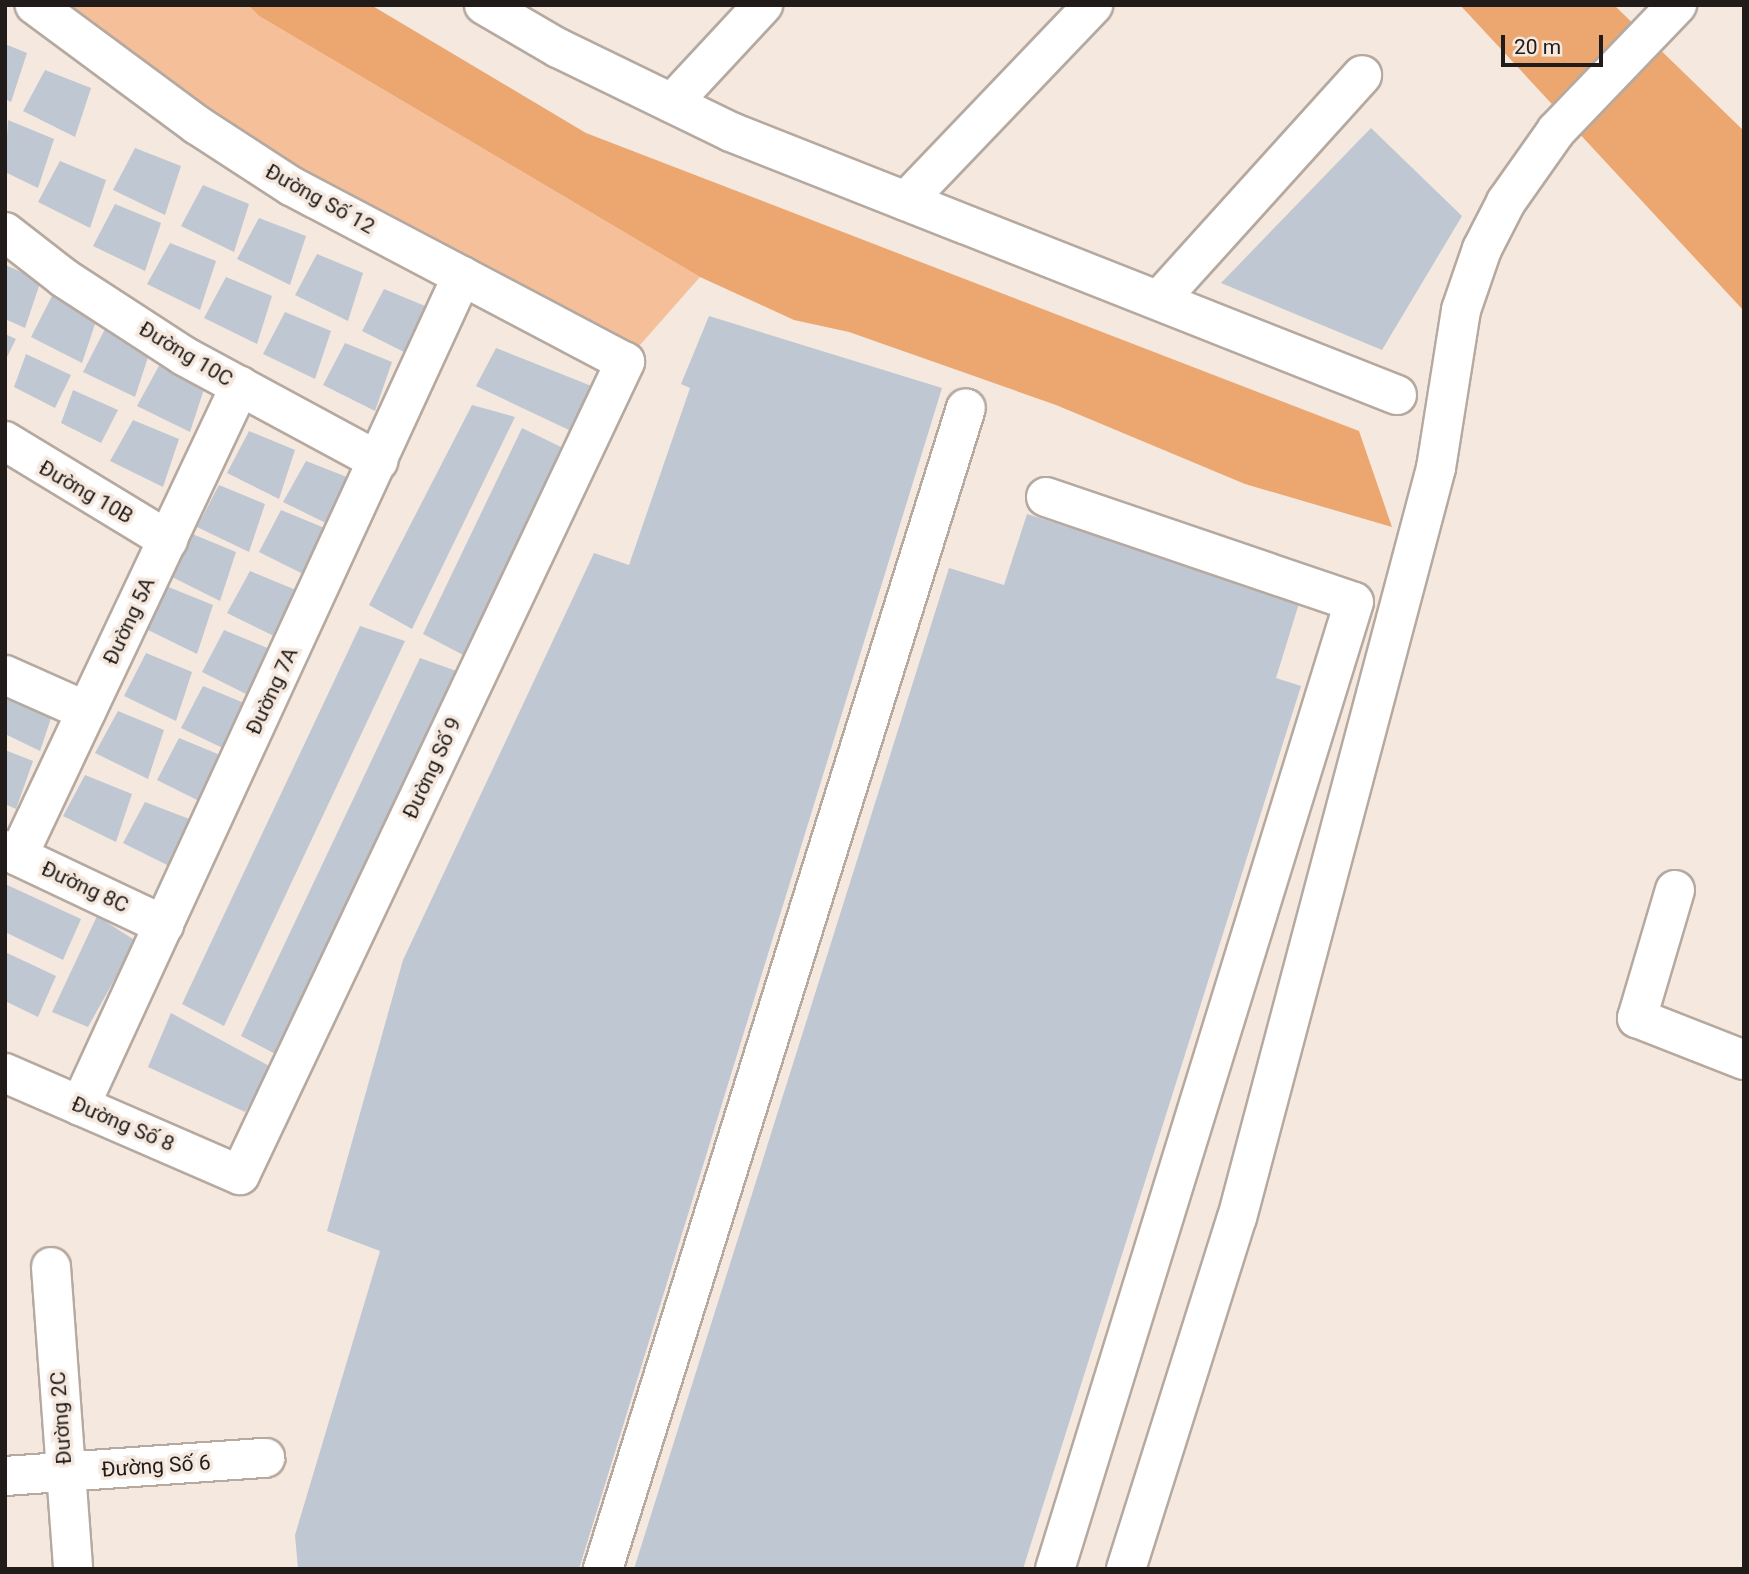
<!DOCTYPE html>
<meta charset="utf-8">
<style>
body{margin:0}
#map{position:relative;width:1749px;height:1574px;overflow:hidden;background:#f5e8df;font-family:Roboto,sans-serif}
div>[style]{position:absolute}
.green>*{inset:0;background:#f5c099}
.water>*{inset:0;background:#eca770}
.building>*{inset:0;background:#bfc7d2}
.roads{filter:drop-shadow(2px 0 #b5a9a0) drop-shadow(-2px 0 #b5a9a0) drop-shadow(0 2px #b5a9a0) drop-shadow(0 -2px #b5a9a0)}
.minor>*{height:38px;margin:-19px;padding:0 19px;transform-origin:19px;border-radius:19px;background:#fff}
span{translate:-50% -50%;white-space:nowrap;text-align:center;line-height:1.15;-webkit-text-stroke:7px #f5e8df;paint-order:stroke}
.street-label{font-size:21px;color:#211c19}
.frame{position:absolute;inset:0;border:7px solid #211c19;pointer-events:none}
.scale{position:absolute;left:1501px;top:35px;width:102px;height:32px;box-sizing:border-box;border:4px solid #211c19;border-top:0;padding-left:9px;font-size:21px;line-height:24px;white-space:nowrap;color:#211c19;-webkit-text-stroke:5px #f5e8df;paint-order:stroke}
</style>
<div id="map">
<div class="green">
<i style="clip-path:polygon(35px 5px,248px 5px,259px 16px,700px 277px,625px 362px,291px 186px)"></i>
</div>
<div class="water">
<i style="clip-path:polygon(248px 5px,371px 5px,586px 133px,1359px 431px,1392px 527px,1245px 484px,1056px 405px,849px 332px,794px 320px,700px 277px,259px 16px)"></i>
<i style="clip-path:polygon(1460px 5px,1614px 5px,1744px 131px,1744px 311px)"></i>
</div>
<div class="building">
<i style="clip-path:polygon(5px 44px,27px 53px,11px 102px,5px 99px)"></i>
<i style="clip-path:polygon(45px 70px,91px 88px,75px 137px,23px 111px)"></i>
<i style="clip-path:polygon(8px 120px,54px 139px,38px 188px,5px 172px)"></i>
<i style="clip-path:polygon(1371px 128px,1462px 216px,1382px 350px,1221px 283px)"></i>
<i style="clip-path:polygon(135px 148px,181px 166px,165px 215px,113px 190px)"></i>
<i style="clip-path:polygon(60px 161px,106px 180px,90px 228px,38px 202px)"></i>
<i style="clip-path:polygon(203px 185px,249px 204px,234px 252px,181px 226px)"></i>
<i style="clip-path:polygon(115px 204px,161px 223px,145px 271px,93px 246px)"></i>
<i style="clip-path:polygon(259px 218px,306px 236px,290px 285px,237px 259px)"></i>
<i style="clip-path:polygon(170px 243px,216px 261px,200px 310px,147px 284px)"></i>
<i style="clip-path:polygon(317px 254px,363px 273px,348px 321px,295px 295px)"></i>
<i style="clip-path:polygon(5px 265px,41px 280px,25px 328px,5px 319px)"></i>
<i style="clip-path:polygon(226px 277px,272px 296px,257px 344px,204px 318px)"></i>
<i style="clip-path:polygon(384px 289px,430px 308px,414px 357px,362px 331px)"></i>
<i style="clip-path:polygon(52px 296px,98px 315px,82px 363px,31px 337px)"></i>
<i style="clip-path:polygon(285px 312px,331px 331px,315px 379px,263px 354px)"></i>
<i style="clip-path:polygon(709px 316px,942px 388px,579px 1569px,298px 1569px,295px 1535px,380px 1251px,327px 1231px,403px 960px,594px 553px,629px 565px,690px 388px,681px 384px)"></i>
<i style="clip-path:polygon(105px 329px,151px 348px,135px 397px,83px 372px)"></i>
<i style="clip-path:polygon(5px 334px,16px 339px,5px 361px)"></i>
<i style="clip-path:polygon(345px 343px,392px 362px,375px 411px,323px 385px)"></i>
<i style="clip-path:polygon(496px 348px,594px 387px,569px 430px,476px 386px)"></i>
<i style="clip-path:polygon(26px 354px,71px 375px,55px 408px,14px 387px)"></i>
<i style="clip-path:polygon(160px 364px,206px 383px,190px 432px,137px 406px)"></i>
<i style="clip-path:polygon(73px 390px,118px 410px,101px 443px,61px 423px)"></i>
<i style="clip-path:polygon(472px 405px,515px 417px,412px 629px,369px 605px)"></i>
<i style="clip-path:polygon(133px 420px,179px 439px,163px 487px,110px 461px)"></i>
<i style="clip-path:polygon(522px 428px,561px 447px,469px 658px,423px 634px)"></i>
<i style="clip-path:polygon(249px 431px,295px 450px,279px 499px,227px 473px)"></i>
<i style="clip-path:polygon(306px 461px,352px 479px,336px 528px,283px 502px)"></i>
<i style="clip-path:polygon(219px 485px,265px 504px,249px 552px,197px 527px)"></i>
<i style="clip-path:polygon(281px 510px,327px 529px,311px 578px,259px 552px)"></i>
<i style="clip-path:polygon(1027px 514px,1300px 600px,1276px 678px,1301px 686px,1023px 1569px,634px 1569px,949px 568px,1004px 585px)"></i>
<i style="clip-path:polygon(190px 533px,236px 552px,220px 601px,168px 575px)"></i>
<i style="clip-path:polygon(250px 571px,296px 590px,280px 639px,227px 613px)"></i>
<i style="clip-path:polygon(166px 586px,213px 605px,197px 654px,144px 628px)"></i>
<i style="clip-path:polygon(360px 626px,405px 641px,224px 1026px,182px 1004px)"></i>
<i style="clip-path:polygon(224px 630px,270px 649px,254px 698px,202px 672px)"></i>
<i style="clip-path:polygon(146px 653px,192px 672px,176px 721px,124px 696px)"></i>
<i style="clip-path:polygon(420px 658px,465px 674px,283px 1058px,241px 1036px)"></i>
<i style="clip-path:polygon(203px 686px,249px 705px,233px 753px,181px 728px)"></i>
<i style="clip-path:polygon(5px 692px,56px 703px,40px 751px,5px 734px)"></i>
<i style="clip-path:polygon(118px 711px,164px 730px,148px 779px,95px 753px)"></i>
<i style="clip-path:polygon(179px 738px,225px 757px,209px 806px,157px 780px)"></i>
<i style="clip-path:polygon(5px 750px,33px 761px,16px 809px,5px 804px)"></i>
<i style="clip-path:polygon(85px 775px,132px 794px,116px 842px,63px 816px)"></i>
<i style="clip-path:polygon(145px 802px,192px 820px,175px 869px,123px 843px)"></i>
<i style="clip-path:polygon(5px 884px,81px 919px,63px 960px,5px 932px)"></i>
<i style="clip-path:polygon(97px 916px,136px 941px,88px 1027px,52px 1012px)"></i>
<i style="clip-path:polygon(5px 952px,56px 976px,38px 1017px,5px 1001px)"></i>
<i style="clip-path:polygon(171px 1013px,271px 1067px,245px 1112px,148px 1067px)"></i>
</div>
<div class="roads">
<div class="minor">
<i style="left:484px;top:5px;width:86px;rotate:30.2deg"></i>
<i style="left:558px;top:48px;width:192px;rotate:25.9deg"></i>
<i style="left:731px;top:132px;width:716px;rotate:21.55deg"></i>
<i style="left:672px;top:103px;width:134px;rotate:-47.1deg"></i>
<i style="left:906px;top:201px;width:271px;rotate:-46.3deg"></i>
<i style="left:5px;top:232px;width:75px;rotate:37.9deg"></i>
<i style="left:64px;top:278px;width:143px;rotate:33deg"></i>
<i style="left:184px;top:356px;width:221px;rotate:28.4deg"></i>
<i style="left:1159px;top:300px;width:303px;rotate:-47.9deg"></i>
<i style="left:5px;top:441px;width:191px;rotate:31.3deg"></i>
<i style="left:1046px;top:497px;width:325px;rotate:18.8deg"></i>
<i style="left:1354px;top:602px;width:1012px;rotate:107.18deg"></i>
<i style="left:5px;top:675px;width:89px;rotate:24deg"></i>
<i style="left:5px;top:850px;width:176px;rotate:25.3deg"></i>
<i style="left:18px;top:856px;width:520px;rotate:-64.72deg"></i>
<i style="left:1675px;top:890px;width:134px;rotate:106.5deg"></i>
<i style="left:1637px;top:1018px;width:115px;rotate:21.4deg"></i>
<i style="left:5px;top:1073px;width:256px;rotate:23.5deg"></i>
<i style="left:240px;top:1175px;width:900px;rotate:-64.66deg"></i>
<i style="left:625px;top:362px;width:378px;rotate:-152.2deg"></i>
<i style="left:291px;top:186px;width:112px;rotate:-147deg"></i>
<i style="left:197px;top:125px;width:202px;rotate:-143.5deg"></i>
<i style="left:80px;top:1106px;width:914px;rotate:-65.29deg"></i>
<i style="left:51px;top:1267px;width:303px;rotate:85.8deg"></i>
<i style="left:5px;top:1476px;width:261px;rotate:-4deg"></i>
<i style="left:603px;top:1569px;width:1216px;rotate:-72.64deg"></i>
<i style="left:1126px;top:1569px;width:368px;rotate:-72.5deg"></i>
<i style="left:1237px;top:1218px;width:776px;rotate:-75.14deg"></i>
<i style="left:1436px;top:468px;width:160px;rotate:-81deg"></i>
<i style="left:1461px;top:310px;width:65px;rotate:-71deg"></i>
<i style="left:1482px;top:249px;width:53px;rotate:-62.9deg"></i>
<i style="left:1506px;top:202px;width:87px;rotate:-54.8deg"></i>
<i style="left:1556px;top:131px;width:175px;rotate:-46.2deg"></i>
</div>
</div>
<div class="street-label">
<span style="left:320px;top:199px;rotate:29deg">Đường Số 12</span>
<span style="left:186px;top:354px;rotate:31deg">Đường 10C</span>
<span style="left:86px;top:492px;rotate:30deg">Đường 10B</span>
<span style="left:129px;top:621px;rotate:-65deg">Đường 5A</span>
<span style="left:272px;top:691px;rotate:-65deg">Đường 7A</span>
<span style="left:432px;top:768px;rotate:-65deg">Đường Số 9</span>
<span style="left:85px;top:887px;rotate:25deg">Đường 8C</span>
<span style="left:123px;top:1124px;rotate:23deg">Đường Số 8</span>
<span style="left:61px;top:1418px;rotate:-94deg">Đường 2C</span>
<span style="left:156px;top:1466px;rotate:-4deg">Đường Số 6</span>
</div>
<div class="frame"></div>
<div class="scale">20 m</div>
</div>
